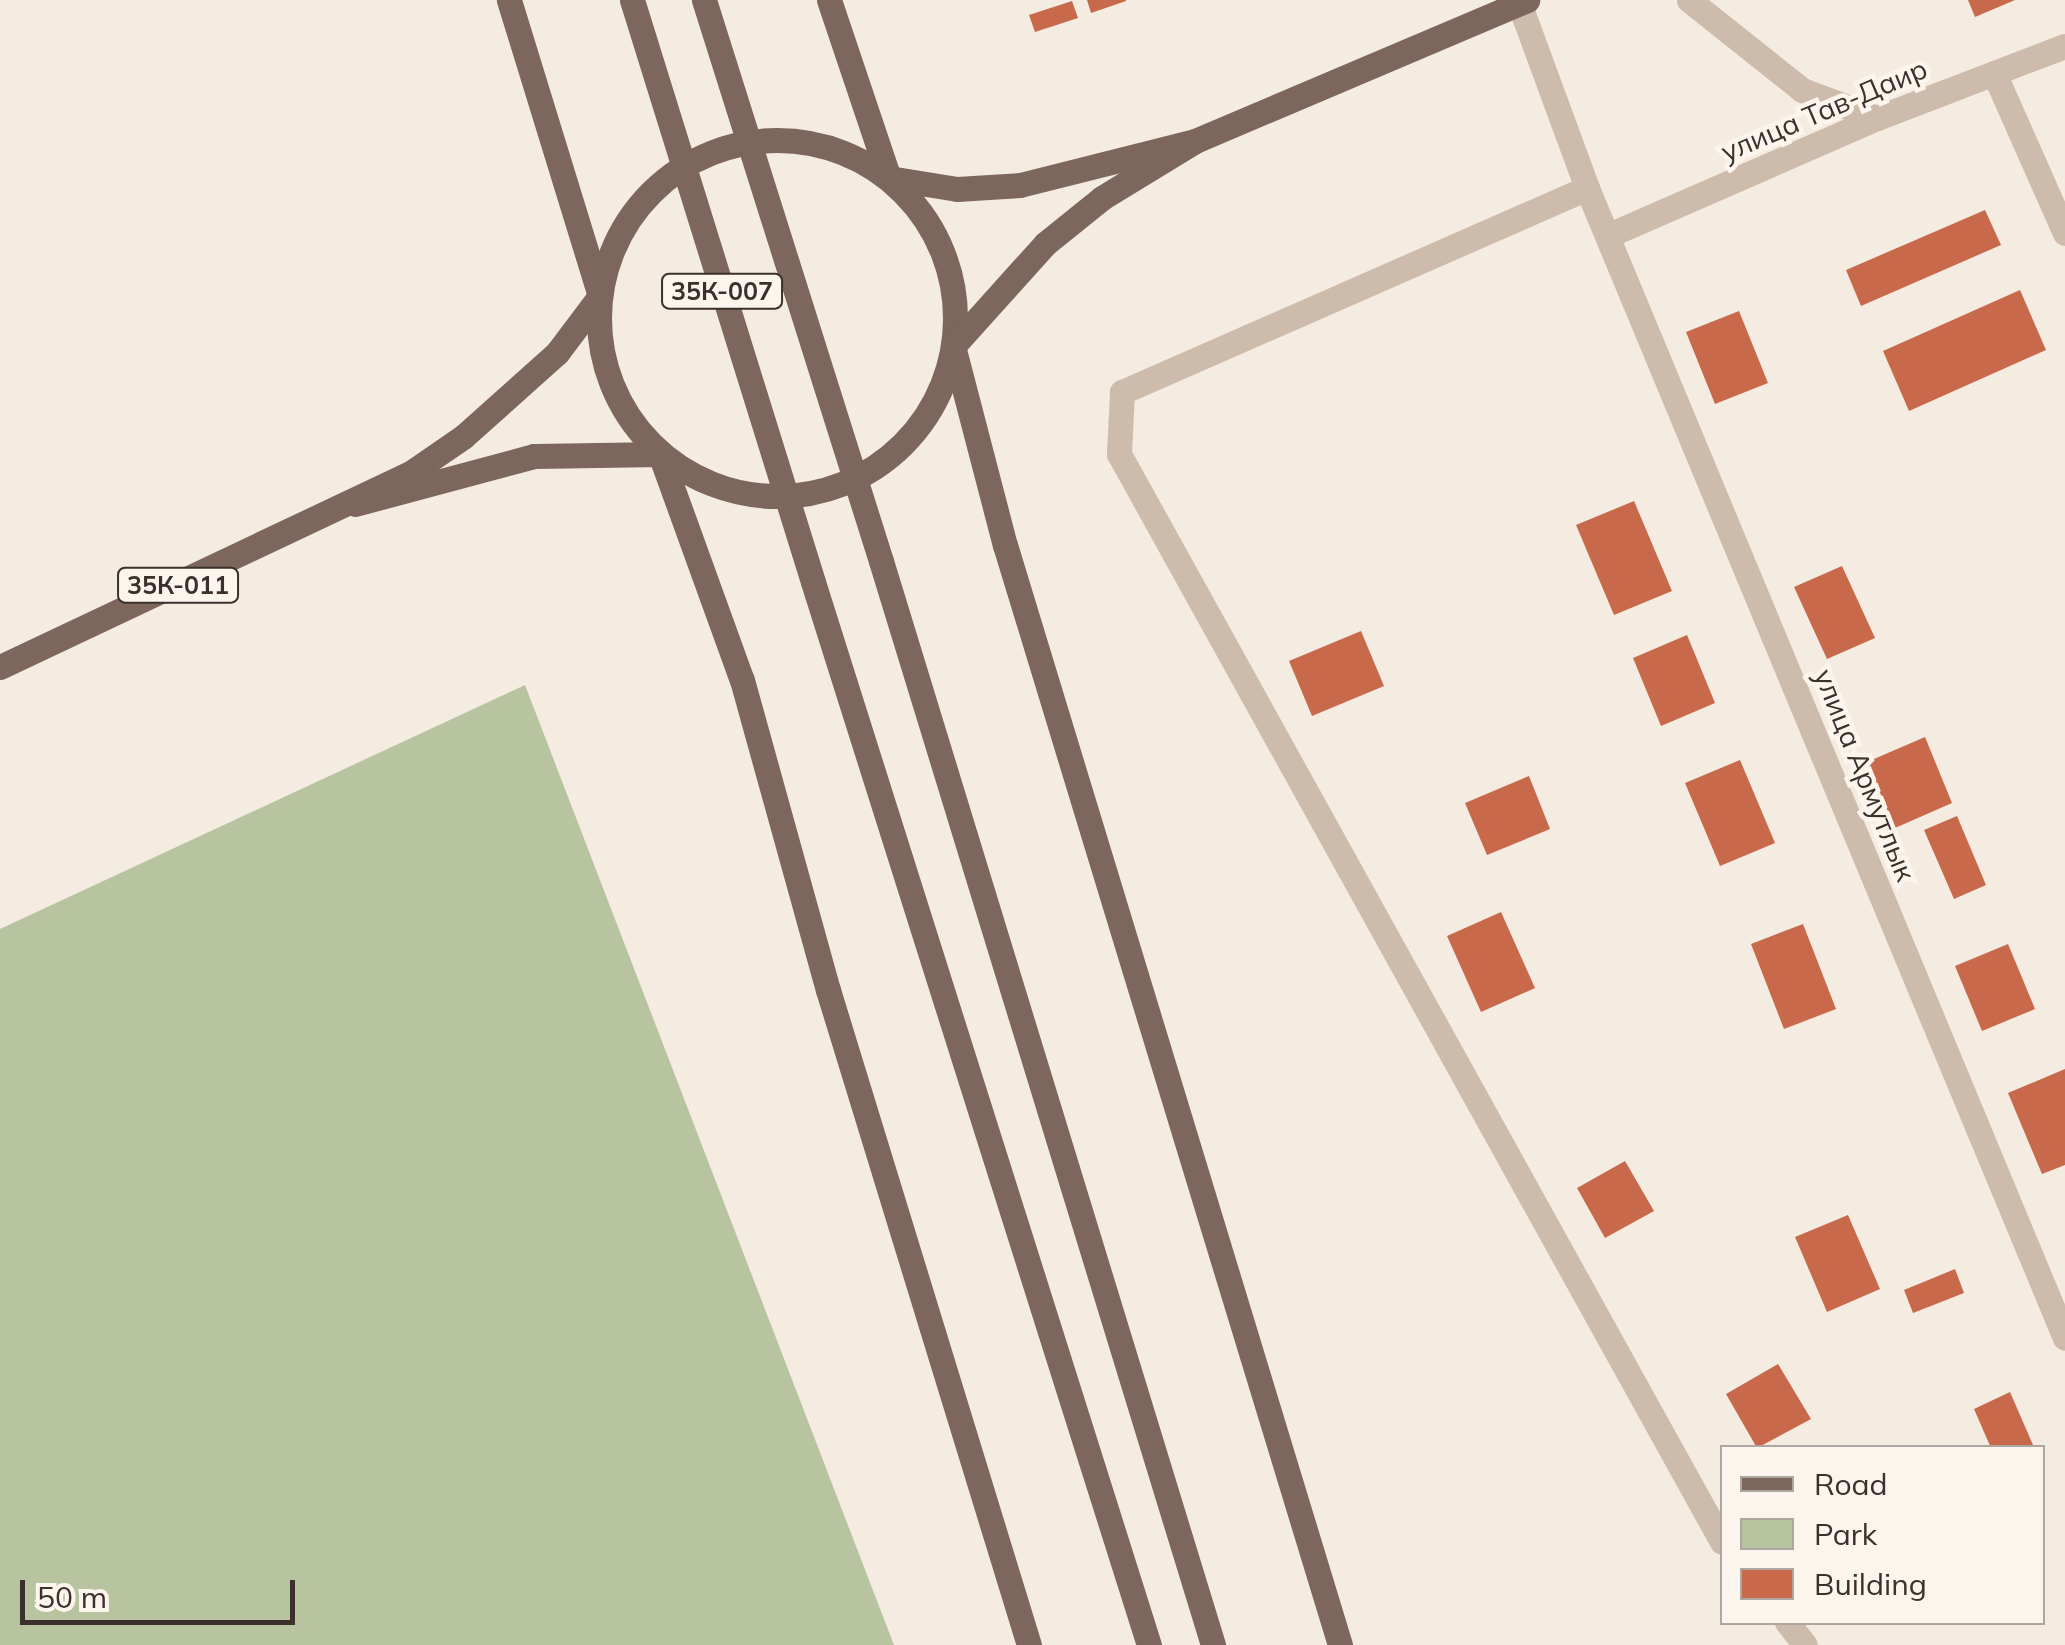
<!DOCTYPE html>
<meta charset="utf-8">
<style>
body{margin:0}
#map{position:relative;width:2065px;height:1645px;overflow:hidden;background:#f4ebe1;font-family:Mulish,sans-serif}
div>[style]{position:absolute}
.green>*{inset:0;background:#b8c4a0}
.building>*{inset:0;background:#c8694b}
.minor>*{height:25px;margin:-12.5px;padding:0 12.5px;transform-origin:12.5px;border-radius:12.5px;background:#cdbbac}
.major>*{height:25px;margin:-12.5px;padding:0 12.5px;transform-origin:12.5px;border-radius:12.5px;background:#7d675c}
.major>.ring{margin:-12.5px;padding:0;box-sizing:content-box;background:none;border:25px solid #7d675c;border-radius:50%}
.major-bridge>*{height:25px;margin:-12.5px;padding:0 12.5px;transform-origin:12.5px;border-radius:12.5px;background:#7d675c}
span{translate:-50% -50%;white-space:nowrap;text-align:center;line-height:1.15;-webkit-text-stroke:9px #fbf5ee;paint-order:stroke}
.shield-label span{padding:2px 8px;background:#fbf5ee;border:2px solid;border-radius:8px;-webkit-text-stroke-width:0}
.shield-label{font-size:25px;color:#3b302b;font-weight:700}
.street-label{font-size:28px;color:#3b302b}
.legend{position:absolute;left:1720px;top:1445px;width:325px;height:180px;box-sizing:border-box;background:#fbf5ee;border:2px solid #aea6a0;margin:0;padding:12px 18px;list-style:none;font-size:30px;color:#3b302b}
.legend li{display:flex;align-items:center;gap:20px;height:50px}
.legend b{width:50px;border:2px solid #aea6a0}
.scale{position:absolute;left:20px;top:1580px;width:275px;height:45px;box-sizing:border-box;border:5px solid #3b302b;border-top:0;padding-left:12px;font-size:30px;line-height:35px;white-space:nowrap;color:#3b302b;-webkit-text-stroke:8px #fbf5ee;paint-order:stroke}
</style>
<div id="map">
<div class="green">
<i style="clip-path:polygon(525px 685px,894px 1645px,0 1645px,0 929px)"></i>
</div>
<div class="building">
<i style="clip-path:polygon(1087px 0,1126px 0,1126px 1px,1091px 13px)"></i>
<i style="clip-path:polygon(1968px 0,2015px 0,1975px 17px)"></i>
<i style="clip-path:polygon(1072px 1px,1078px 18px,1035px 32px,1029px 15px)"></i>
<i style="clip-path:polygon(1985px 210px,2001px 245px,1861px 306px,1846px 270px)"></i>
<i style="clip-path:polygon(2020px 290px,2046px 350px,1909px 411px,1883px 351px)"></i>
<i style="clip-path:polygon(1739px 311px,1768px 383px,1715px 404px,1686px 332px)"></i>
<i style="clip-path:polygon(1634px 501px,1672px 591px,1614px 615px,1576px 525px)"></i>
<i style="clip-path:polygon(1842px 566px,1875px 638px,1827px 659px,1794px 587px)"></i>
<i style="clip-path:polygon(1361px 631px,1384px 686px,1312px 716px,1289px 661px)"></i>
<i style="clip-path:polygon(1687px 635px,1715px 703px,1661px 726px,1633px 658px)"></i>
<i style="clip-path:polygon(1925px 737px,1952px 803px,1895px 828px,1867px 762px)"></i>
<i style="clip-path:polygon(1740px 760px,1775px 843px,1720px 866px,1685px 783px)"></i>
<i style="clip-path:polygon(1529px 776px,1550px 829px,1487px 855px,1465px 803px)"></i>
<i style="clip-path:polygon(1957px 816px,1986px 885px,1954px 899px,1924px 830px)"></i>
<i style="clip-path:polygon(1501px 912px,1535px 988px,1481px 1012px,1447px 936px)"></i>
<i style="clip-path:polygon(1803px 924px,1836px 1009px,1784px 1029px,1751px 944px)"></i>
<i style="clip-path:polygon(2008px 944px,2035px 1009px,1982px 1031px,1955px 966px)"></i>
<i style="clip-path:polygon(2065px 1069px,2065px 1165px,2042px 1174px,2008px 1093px)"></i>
<i style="clip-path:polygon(1625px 1161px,1654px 1211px,1605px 1238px,1577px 1188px)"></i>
<i style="clip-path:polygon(1848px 1215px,1880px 1289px,1827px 1312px,1795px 1237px)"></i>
<i style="clip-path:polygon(1955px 1269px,1964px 1293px,1913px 1313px,1904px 1290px)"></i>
<i style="clip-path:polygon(1778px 1364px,1811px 1419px,1757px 1448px,1726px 1394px)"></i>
<i style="clip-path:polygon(2010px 1392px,2033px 1445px,1991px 1448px,1974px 1409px)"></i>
</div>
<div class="minor">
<i style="left:1689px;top:0;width:144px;rotate:38.5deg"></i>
<i style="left:1802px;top:90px;width:80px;rotate:20.5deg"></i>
<i style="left:1519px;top:3px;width:197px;rotate:69.8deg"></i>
<i style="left:1587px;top:188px;width:1245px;rotate:67.43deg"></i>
<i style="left:1994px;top:73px;width:175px;rotate:66.1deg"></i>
<i style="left:1587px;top:188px;width:508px;rotate:156.31deg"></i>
<i style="left:1122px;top:392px;width:62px;rotate:92.8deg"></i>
<i style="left:1119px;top:454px;width:1244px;rotate:61deg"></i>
<i style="left:1609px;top:235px;width:292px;rotate:-23.6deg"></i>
<i style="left:1877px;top:118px;width:201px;rotate:-21deg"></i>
<i style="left:1787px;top:1622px;width:29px;rotate:52deg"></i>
</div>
<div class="major">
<i style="left:829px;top:0;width:188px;rotate:71.4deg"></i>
<i style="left:889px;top:178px;width:69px;rotate:9.2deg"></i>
<i style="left:957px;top:189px;width:63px;rotate:-3.6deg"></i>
<i style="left:1020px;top:185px;width:180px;rotate:-14.1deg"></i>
<i style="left:1195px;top:141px;width:361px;rotate:-23deg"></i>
<i class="ring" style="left:599px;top:140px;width:331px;height:331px"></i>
<i style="left:1195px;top:141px;width:109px;rotate:148.5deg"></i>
<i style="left:1102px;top:198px;width:73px;rotate:141.1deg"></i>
<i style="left:1045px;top:244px;width:137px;rotate:132deg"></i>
<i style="left:953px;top:346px;width:206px;rotate:75.4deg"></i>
<i style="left:1005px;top:545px;width:1150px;rotate:73.06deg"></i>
<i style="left:355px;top:504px;width:185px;rotate:-15deg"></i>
<i style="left:534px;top:456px;width:126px;rotate:-0.9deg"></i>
<i style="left:660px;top:454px;width:240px;rotate:70.1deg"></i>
<i style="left:742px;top:680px;width:322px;rotate:74.5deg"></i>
<i style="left:828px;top:990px;width:685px;rotate:72.94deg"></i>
<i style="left:881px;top:561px;width:1134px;rotate:72.97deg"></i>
<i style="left:813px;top:582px;width:1115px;rotate:72.46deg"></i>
<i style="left:0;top:667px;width:456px;rotate:-25.3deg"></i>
<i style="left:412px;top:472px;width:62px;rotate:-34.5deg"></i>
<i style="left:463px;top:437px;width:126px;rotate:-41.8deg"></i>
<i style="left:557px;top:353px;width:71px;rotate:-53deg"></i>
<i style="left:600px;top:296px;width:310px;rotate:-107.1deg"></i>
</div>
<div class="major-bridge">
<i style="left:632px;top:0;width:609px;rotate:72.72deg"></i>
<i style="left:704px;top:0;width:588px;rotate:72.49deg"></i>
</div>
<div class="shield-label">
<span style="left:722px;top:291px">35К-007</span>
<span style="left:178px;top:585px">35К-011</span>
</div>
<div class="street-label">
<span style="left:1824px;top:110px;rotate:-23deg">улица Тав-Даир</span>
<span style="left:1865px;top:775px;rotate:68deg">улица Армутлык</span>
</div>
<ul class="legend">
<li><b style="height:12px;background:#7d675c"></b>Road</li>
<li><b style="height:28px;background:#b8c4a0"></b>Park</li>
<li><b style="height:28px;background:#c8694b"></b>Building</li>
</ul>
<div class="scale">50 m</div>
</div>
